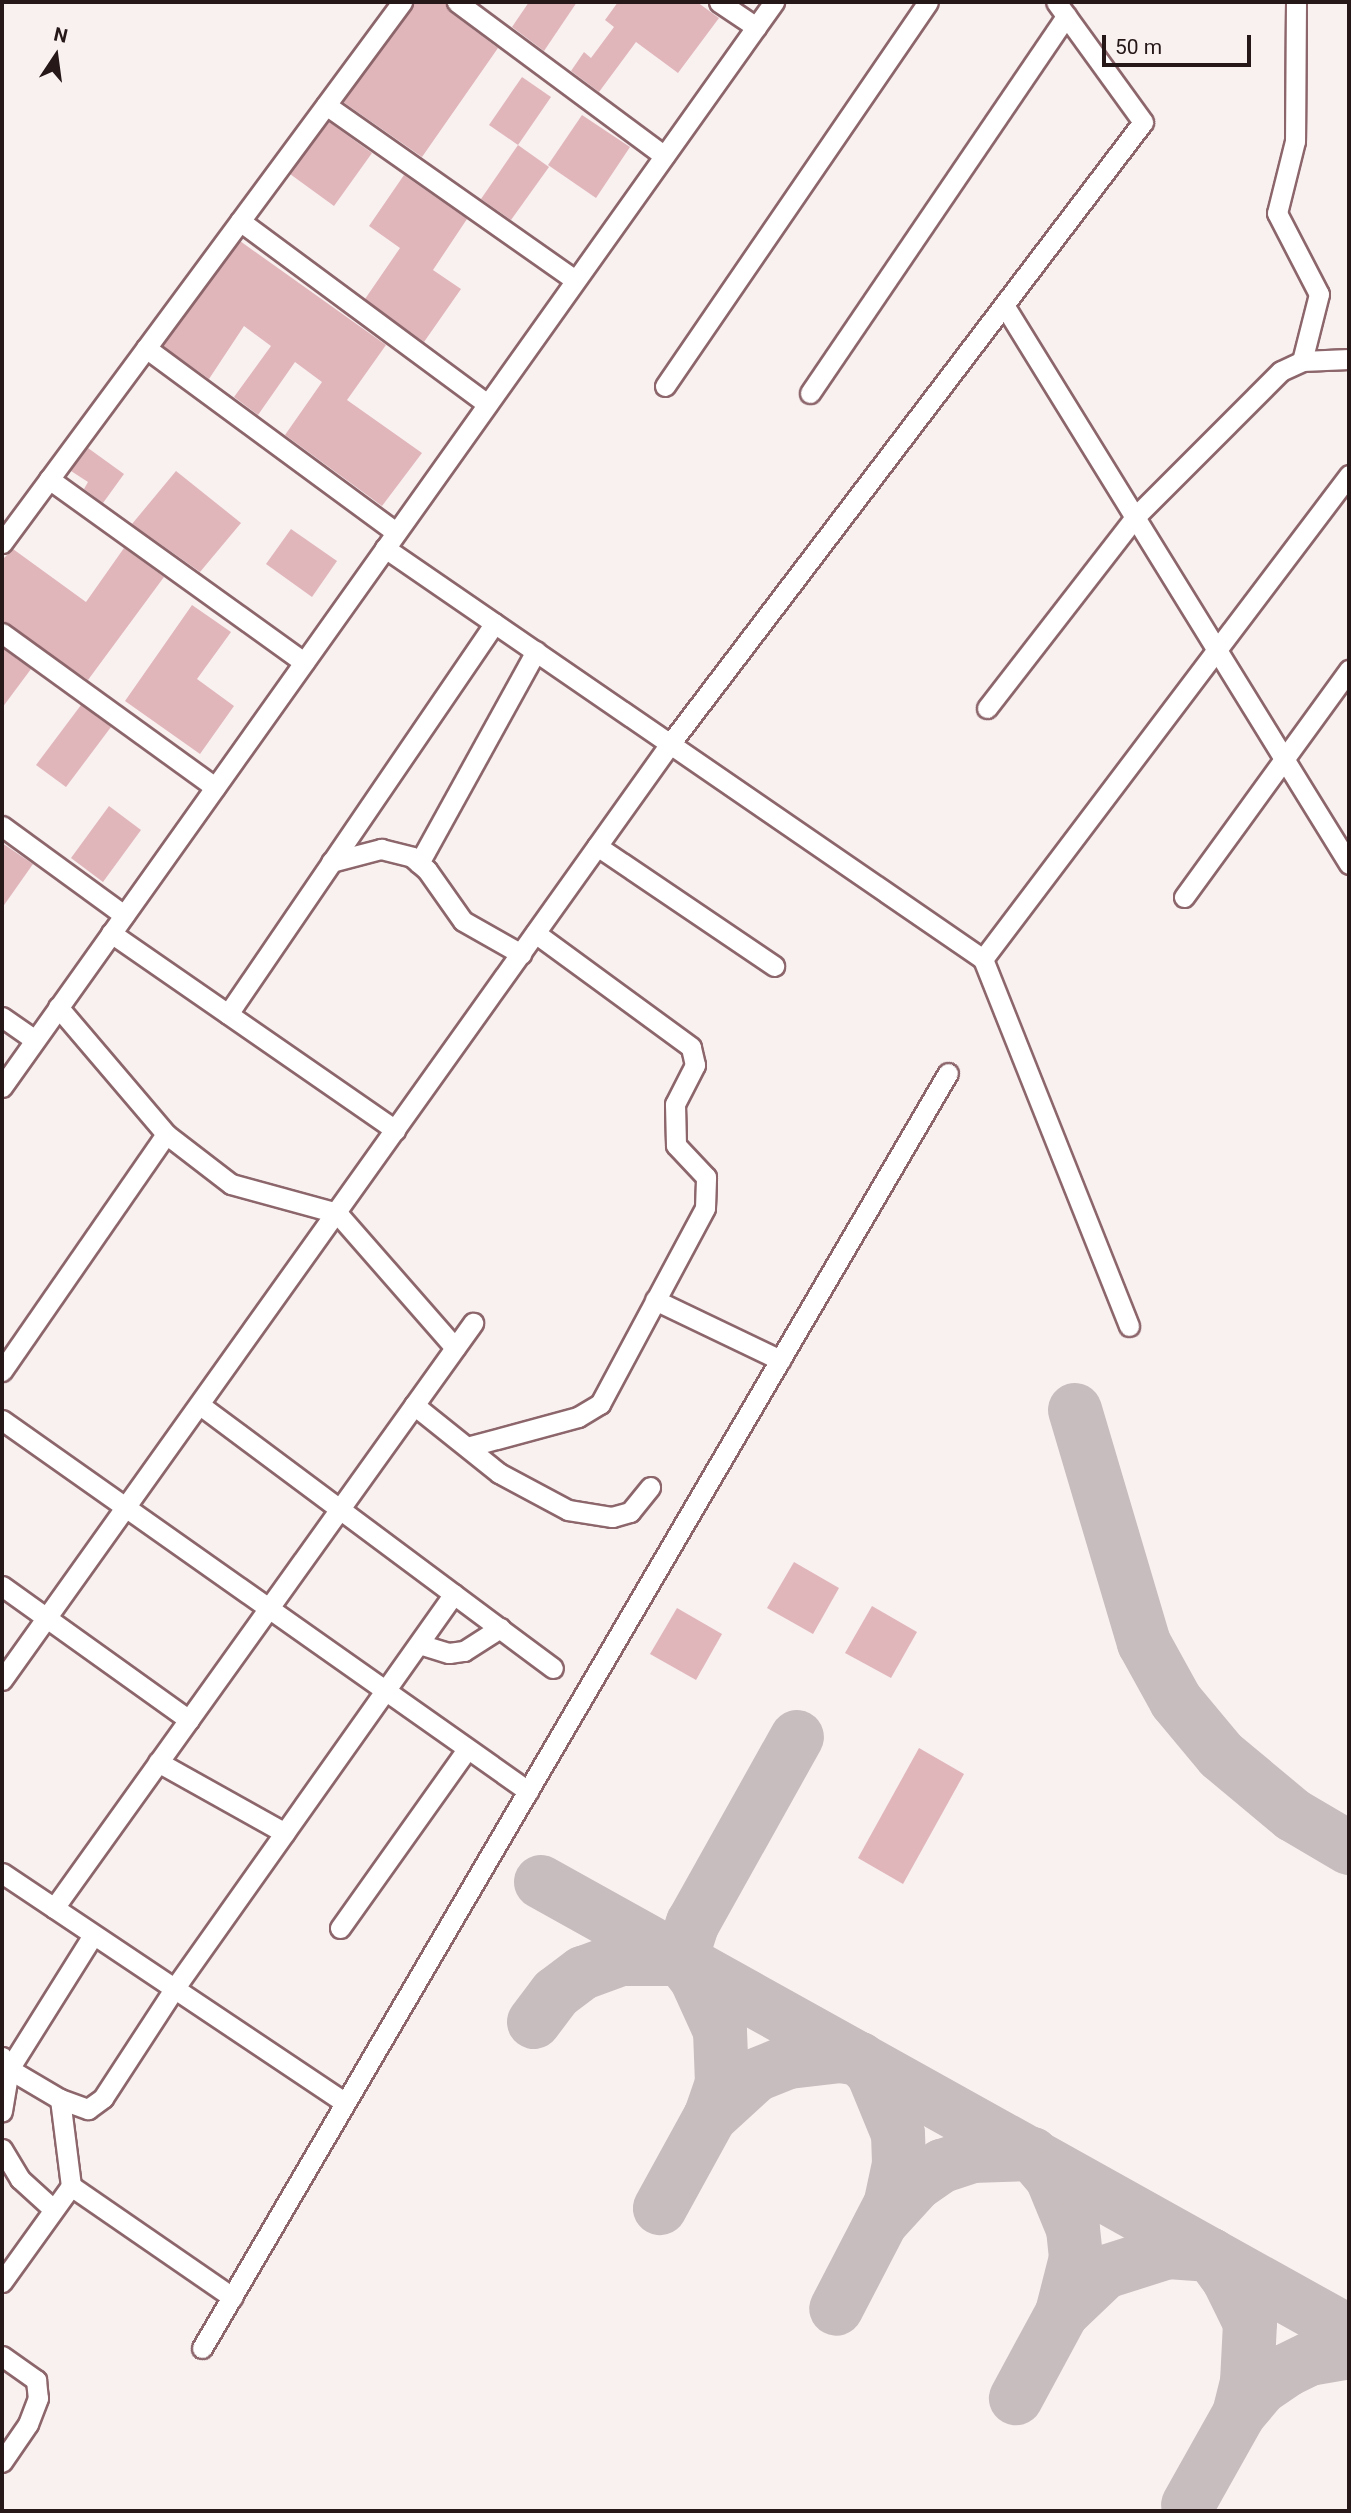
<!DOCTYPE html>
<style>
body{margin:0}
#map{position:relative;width:1351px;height:2513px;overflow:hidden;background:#f9f0f0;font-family:Roboto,sans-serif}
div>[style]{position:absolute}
.taxiway>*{height:54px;margin:-27px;padding:0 27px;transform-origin:27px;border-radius:27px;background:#c8bdbe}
.building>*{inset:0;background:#e0b6bb}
.roads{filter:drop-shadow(2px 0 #8c666b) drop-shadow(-2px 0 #8c666b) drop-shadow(0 2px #8c666b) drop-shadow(0 -2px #8c666b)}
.minor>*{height:19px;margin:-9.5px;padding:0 9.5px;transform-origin:9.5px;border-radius:9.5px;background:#fff}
span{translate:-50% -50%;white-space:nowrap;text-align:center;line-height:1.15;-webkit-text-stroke:7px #f9f0f0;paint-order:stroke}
.frame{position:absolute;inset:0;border:4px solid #261719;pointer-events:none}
.north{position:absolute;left:21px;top:21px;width:70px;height:70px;-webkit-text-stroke:5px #f9f0f0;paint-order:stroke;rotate:13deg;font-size:19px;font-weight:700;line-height:28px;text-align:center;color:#261719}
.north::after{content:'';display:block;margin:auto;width:24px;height:32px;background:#261719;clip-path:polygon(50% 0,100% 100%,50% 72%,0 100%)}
.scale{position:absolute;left:1102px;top:35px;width:149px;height:32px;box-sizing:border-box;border:4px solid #261719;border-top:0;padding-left:9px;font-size:21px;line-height:24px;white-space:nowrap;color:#261719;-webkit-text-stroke:5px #f9f0f0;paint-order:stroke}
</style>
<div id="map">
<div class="taxiway">
<i style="left:1075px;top:1410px;width:243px;rotate:73.5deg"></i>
<i style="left:1144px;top:1643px;width:66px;rotate:61.1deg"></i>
<i style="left:1176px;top:1701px;width:70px;rotate:50.2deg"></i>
<i style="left:1221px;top:1755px;width:94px;rotate:39.8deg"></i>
<i style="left:1293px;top:1815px;width:65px;rotate:30.5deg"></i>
<i style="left:541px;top:1882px;width:925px;rotate:29.11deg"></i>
<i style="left:681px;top:1959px;width:38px;rotate:-72deg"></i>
<i style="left:693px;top:1923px;width:213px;rotate:-60.8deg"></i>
<i style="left:534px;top:2022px;width:36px;rotate:-53deg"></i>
<i style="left:556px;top:1993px;width:34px;rotate:-37deg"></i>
<i style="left:583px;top:1973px;width:40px;rotate:-20.2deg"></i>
<i style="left:621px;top:1959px;width:60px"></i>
<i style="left:681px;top:1959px;width:24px;rotate:52deg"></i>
<i style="left:696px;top:1978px;width:58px;rotate:65.6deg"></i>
<i style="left:720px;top:2031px;width:52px;rotate:87.8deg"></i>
<i style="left:722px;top:2083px;width:36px;rotate:109deg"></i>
<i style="left:710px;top:2117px;width:104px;rotate:118.8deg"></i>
<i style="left:710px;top:2117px;width:62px;rotate:-42.4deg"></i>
<i style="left:756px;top:2075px;width:35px;rotate:-22deg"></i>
<i style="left:789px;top:2062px;width:52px;rotate:-6.6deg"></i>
<i style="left:841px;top:2056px;width:19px;rotate:9deg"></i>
<i style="left:860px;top:2059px;width:19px;rotate:47deg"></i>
<i style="left:873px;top:2073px;width:66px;rotate:67.7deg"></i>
<i style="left:898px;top:2134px;width:30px;rotate:88deg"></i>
<i style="left:899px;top:2164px;width:40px;rotate:102deg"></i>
<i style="left:891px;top:2203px;width:119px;rotate:117.4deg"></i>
<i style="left:884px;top:2219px;width:47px;rotate:-47.6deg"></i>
<i style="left:916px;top:2184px;width:32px;rotate:-35deg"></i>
<i style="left:942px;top:2166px;width:32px;rotate:-18deg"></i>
<i style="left:972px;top:2156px;width:60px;rotate:-1.9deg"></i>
<i style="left:1032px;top:2154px;width:31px;rotate:50deg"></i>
<i style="left:1052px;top:2178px;width:55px;rotate:67.6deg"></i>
<i style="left:1073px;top:2229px;width:29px;rotate:84deg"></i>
<i style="left:1076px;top:2258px;width:57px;rotate:104.3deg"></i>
<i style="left:1062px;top:2313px;width:97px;rotate:118.4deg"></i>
<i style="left:1062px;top:2313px;width:59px;rotate:-43.6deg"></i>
<i style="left:1105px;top:2272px;width:66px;rotate:-17.6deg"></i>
<i style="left:1168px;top:2252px;width:43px;rotate:4deg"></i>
<i style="left:1211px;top:2255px;width:29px;rotate:54deg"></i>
<i style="left:1228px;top:2278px;width:50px;rotate:63.9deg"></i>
<i style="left:1250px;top:2323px;width:59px;rotate:92.9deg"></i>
<i style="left:1247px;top:2382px;width:33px;rotate:104deg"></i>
<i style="left:1239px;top:2414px;width:104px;rotate:119.3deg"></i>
<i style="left:1239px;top:2414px;width:35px;rotate:-50deg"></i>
<i style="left:1262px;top:2387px;width:30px;rotate:-34deg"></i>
<i style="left:1287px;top:2370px;width:25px;rotate:-26deg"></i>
<i style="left:1310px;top:2359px;width:40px;rotate:-10deg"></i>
</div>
<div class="building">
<i style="clip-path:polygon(414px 2px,445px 2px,450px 12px,498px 48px,422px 157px,343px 102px)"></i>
<i style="clip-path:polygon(529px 2px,577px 2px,544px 51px,512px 27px)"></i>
<i style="clip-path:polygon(618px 2px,697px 2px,719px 18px,678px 73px,636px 42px,599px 92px,571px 71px,584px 52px,591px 58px,614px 27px,605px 20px)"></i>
<i style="clip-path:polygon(522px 77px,551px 97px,518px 145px,489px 125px)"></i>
<i style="clip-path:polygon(582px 115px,630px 147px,596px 198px,548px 165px)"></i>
<i style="clip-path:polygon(329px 122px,372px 153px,334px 206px,290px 174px)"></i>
<i style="clip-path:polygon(518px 145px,549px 167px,511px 220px,481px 199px)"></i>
<i style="clip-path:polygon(404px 175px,467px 219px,433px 270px,461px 289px,424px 342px,365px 299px,400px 248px,369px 226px)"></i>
<i style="clip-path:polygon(240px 241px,386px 345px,347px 400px,422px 453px,382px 506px,285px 435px,322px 382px,295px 362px,258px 415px,234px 397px,271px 346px,244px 326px,209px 379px,163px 346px)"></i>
<i style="clip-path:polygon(88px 448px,124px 474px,103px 503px,84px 489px,88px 482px,71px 471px)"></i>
<i style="clip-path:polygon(176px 471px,241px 523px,200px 572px,132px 524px)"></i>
<i style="clip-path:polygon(291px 529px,337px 561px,312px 597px,266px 564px)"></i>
<i style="clip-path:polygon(124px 548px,164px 577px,88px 680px,2px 621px,2px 560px,13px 549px,86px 602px)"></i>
<i style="clip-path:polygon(192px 605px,231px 632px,197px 679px,234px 706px,200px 754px,125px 701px)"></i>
<i style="clip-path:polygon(2px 648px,31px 669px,2px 708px)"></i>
<i style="clip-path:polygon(81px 705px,111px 727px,66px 787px,36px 765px)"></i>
<i style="clip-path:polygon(109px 806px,141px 830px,103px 882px,71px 858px)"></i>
<i style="clip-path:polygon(2px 843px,33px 864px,2px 908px)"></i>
<i style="clip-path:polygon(794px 1562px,839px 1588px,813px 1634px,767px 1608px)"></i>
<i style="clip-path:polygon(872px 1606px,917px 1632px,891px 1678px,845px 1653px)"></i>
<i style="clip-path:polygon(677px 1608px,722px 1634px,696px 1680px,650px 1654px)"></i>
<i style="clip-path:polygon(919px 1748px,964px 1774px,903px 1884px,858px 1858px)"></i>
</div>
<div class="roads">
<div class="minor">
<i style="left:457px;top:2px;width:258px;rotate:36.6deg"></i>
<i style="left:719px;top:2px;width:45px;rotate:34deg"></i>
<i style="left:1296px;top:2px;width:139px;rotate:90.4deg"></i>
<i style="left:1295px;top:141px;width:74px;rotate:104deg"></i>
<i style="left:1277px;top:213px;width:91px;rotate:62.6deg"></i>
<i style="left:1319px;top:294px;width:69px;rotate:104.2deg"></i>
<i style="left:326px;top:105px;width:304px;rotate:35.1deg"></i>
<i style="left:240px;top:221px;width:307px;rotate:36.5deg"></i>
<i style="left:1004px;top:305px;width:657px;rotate:58.32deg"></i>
<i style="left:146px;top:348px;width:310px;rotate:36.4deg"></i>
<i style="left:665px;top:386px;width:465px;rotate:-55.6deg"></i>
<i style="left:810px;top:393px;width:456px;rotate:-55.8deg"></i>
<i style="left:49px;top:479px;width:314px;rotate:35.7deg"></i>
<i style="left:2px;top:543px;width:673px;rotate:-53.52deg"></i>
<i style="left:385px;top:548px;width:726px;rotate:34.5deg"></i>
<i style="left:983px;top:959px;width:395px;rotate:68.3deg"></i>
<i style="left:2px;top:633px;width:263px;rotate:35.9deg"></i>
<i style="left:987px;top:708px;width:242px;rotate:-52.2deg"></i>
<i style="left:1135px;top:517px;width:206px;rotate:-45deg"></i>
<i style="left:1281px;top:371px;width:23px;rotate:-25deg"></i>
<i style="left:1302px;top:361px;width:47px;rotate:-2.4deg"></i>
<i style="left:2px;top:826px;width:151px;rotate:36.1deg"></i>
<i style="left:597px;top:846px;width:214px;rotate:34.1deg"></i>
<i style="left:331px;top:862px;width:52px;rotate:-14.6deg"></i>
<i style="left:381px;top:849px;width:32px;rotate:14deg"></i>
<i style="left:412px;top:857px;width:20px;rotate:41deg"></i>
<i style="left:427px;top:870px;width:62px;rotate:54.8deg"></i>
<i style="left:463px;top:921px;width:67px;rotate:29.6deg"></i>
<i style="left:419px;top:863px;width:242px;rotate:-61.1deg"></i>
<i style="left:1184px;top:897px;width:281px;rotate:-54deg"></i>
<i style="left:111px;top:933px;width:346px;rotate:34.7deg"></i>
<i style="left:983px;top:959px;width:607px;rotate:-52.9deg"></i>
<i style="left:58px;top:1007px;width:167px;rotate:49.6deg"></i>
<i style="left:166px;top:1134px;width:82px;rotate:37.6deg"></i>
<i style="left:231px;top:1184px;width:110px;rotate:15.3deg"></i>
<i style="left:337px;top:1213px;width:179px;rotate:48.8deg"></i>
<i style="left:228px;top:1014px;width:473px;rotate:-55.7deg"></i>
<i style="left:2px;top:1017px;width:40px;rotate:34.9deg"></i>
<i style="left:2px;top:1087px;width:1332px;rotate:-54.57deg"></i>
<i style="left:655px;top:1300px;width:139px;rotate:25.6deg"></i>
<i style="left:2px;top:1371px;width:288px;rotate:-55.3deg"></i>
<i style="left:200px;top:1405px;width:440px;rotate:36.7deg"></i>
<i style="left:414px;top:1405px;width:109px;rotate:38.7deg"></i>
<i style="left:499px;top:1473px;width:78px;rotate:28.2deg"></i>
<i style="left:568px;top:1510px;width:45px;rotate:9deg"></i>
<i style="left:612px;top:1517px;width:19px;rotate:-16deg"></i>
<i style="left:630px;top:1512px;width:32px;rotate:-51deg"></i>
<i style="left:2px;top:1420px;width:644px;rotate:35.2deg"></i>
<i style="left:467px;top:1447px;width:115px;rotate:-15.1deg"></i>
<i style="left:578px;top:1417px;width:26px;rotate:-31deg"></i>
<i style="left:600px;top:1404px;width:222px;rotate:-61.8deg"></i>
<i style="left:705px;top:1208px;width:31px;rotate:-88deg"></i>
<i style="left:706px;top:1177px;width:44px;rotate:-133.2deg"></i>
<i style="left:676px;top:1145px;width:41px;rotate:-91.4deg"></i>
<i style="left:675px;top:1104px;width:44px;rotate:-62.9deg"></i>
<i style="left:695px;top:1065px;width:18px;rotate:-103deg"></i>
<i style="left:691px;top:1047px;width:193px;rotate:-143.8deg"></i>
<i style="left:2px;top:1586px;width:230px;rotate:35.6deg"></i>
<i style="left:419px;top:1644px;width:31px;rotate:17deg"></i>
<i style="left:449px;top:1653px;width:15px;rotate:-8deg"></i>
<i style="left:464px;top:1651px;width:43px;rotate:-32.6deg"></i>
<i style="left:2px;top:1680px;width:1150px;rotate:-54.49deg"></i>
<i style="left:670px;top:744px;width:781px;rotate:-52.75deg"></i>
<i style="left:1143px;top:122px;width:148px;rotate:-125.9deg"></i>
<i style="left:158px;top:1762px;width:145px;rotate:29.2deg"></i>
<i style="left:2px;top:1873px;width:413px;rotate:33.8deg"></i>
<i style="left:54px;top:1908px;width:720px;rotate:-54.39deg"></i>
<i style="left:340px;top:1928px;width:219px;rotate:-54.6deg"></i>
<i style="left:2px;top:2057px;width:14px;rotate:60deg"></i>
<i style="left:9px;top:2069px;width:59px;rotate:30.5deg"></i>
<i style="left:60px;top:2099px;width:30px;rotate:20deg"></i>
<i style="left:88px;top:2109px;width:19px;rotate:-36deg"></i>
<i style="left:103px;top:2098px;width:130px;rotate:-56.9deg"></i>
<i style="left:174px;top:1989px;width:484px;rotate:-54.7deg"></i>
<i style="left:9px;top:2069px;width:158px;rotate:-57.9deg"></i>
<i style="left:2px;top:2071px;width:7px;rotate:-16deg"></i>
<i style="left:9px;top:2069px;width:43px;rotate:99.5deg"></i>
<i style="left:60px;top:2099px;width:88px;rotate:82.8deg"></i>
<i style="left:2px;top:2149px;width:35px;rotate:59deg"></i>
<i style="left:20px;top:2179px;width:45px;rotate:42.3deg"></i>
<i style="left:2px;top:2282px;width:118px;rotate:-54.3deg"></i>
<i style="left:71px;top:2186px;width:196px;rotate:34.6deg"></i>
<i style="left:202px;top:2348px;width:1477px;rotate:-59.67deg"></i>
<i style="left:2px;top:2356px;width:42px;rotate:35.2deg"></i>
<i style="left:36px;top:2380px;width:18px;rotate:84deg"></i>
<i style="left:38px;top:2398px;width:28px;rotate:111deg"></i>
<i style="left:28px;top:2424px;width:46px;rotate:124.4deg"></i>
</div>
</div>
<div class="frame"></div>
<div class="north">N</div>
<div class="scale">50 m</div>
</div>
